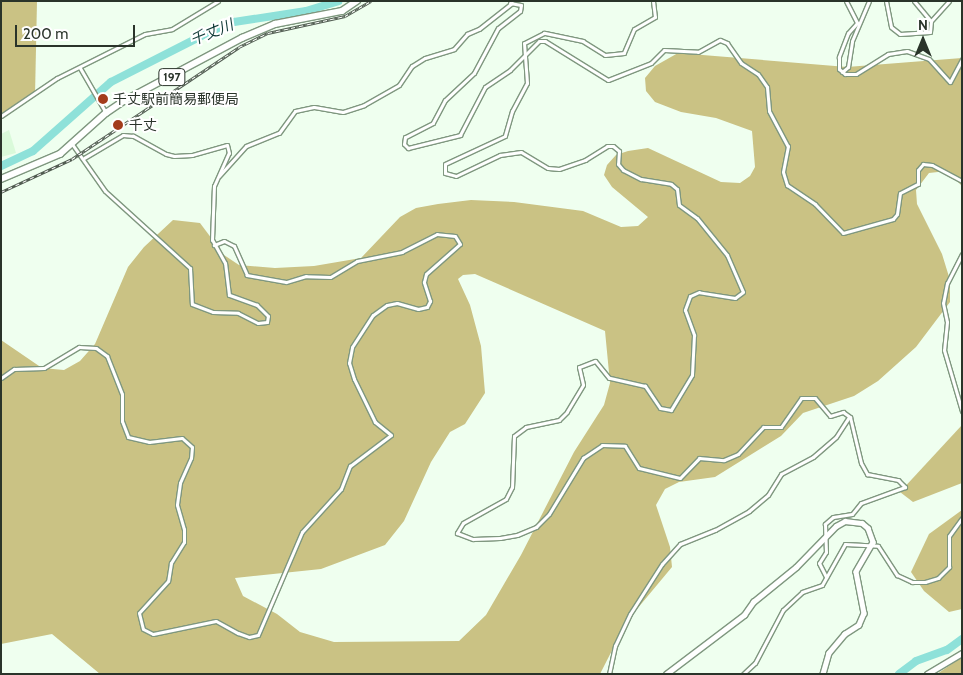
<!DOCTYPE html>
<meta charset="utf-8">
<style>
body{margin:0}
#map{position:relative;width:963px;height:675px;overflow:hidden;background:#efffef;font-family:Cabin,"Noto Sans JP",sans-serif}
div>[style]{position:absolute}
.built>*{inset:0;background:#dafada}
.forest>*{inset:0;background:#cac284}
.river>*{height:8px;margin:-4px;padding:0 4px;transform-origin:4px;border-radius:4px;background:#8ee1d9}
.roads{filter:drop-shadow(1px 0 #7f977f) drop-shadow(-1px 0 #7f977f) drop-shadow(0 1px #7f977f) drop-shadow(0 -1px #7f977f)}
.street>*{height:3px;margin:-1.5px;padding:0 1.5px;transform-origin:1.5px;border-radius:1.5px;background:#fff}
.secondary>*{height:4.5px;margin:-2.25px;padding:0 2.25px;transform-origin:2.25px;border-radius:2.25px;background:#fff}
.highway>*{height:5.5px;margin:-2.75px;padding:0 2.75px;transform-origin:2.75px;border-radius:2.75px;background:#fff}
.rail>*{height:3px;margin-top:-1.5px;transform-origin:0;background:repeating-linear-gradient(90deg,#fff 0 4px,#515c51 0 8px);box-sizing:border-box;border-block:1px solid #515c51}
.dots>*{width:14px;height:14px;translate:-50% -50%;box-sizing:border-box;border:2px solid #fff;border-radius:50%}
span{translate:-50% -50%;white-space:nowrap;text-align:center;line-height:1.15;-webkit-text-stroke:4px #fff;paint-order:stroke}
.shield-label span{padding:1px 4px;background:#fff;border:1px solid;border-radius:4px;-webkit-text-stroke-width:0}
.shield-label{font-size:12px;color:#2a342a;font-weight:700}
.poi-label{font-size:14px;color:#2a342a}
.left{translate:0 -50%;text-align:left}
.water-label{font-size:15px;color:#133b38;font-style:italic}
.frame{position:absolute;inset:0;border:2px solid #2a342a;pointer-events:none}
.north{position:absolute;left:898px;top:15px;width:50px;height:50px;-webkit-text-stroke:4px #fff;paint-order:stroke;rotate:0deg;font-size:14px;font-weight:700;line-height:20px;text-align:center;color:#2a342a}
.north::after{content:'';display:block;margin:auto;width:18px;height:22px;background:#2a342a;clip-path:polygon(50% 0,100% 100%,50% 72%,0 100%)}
.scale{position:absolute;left:15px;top:25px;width:120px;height:22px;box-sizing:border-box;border:2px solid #2a342a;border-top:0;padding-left:6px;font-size:15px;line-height:18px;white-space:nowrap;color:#2a342a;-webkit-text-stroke:4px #fff;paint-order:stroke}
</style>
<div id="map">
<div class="built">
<i style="clip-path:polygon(9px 130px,16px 153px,1px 157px,1px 134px)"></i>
</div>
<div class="forest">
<i style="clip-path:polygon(1px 1px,37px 1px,35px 96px,1px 117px)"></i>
<i style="clip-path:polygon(evenodd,678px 53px,847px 67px,962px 58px,962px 186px,947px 171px,929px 173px,916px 190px,917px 204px,942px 254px,950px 280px,950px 302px,916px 347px,878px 381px,854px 396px,803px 413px,781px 436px,715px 477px,679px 482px,665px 489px,656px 505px,670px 547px,672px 567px,627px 621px,600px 674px,100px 674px,52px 634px,1px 644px,1px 340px,42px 368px,64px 370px,80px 361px,95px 344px,128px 267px,144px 247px,173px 220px,200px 223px,224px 255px,239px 265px,275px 268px,314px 266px,361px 258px,400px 217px,416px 208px,438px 204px,471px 200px,514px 202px,583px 211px,621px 227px,638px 226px,648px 217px,612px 187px,604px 175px,607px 165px,616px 155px,628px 151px,648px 148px,721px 182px,740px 183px,750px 176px,755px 167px,752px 131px,716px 118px,681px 112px,655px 102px,646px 91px,645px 78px,655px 66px,678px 53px,475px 274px,605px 331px,610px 383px,604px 405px,574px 452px,521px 555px,486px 615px,459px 641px,334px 642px,300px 632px,277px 614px,243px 596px,235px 578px,321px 569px,385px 545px,404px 521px,431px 462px,450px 432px,465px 424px,485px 393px,481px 346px,470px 305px,458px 279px,463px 275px,475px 274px)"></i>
<i style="clip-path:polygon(962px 425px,962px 483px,913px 502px,900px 492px)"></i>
<i style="clip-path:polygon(962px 510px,962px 609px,949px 612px,924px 591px,911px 572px,929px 534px)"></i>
<i style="clip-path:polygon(962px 657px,962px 674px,937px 674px)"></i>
</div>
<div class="river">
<i style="left:1px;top:166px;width:35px;rotate:-25deg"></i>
<i style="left:33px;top:151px;width:104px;rotate:-41.5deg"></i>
<i style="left:111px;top:82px;width:110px;rotate:-27deg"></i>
<i style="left:209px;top:32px;width:27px;rotate:-22deg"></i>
<i style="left:234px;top:22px;width:73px;rotate:-8.7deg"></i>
<i style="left:306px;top:11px;width:34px;rotate:-17deg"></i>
<i style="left:899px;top:674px;width:21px;rotate:-37deg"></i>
<i style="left:916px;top:661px;width:33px;rotate:-20deg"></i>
<i style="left:947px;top:650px;width:19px;rotate:-36deg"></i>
</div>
<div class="roads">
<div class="street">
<i style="left:653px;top:1px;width:16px;rotate:83deg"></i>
<i style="left:655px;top:17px;width:24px;rotate:150deg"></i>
<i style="left:634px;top:29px;width:26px;rotate:113deg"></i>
<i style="left:624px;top:53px;width:19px;rotate:174deg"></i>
<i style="left:605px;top:55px;width:26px;rotate:-148deg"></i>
<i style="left:583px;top:41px;width:40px;rotate:-168deg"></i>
<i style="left:544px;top:33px;width:22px;rotate:153deg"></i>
<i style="left:524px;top:43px;width:40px;rotate:85.7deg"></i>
<i style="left:527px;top:83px;width:32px;rotate:118deg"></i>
<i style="left:512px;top:111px;width:26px;rotate:106deg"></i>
<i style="left:505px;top:136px;width:66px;rotate:155deg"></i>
<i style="left:445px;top:164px;width:9px;rotate:90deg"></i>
<i style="left:445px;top:173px;width:11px;rotate:15deg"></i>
<i style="left:456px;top:176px;width:49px;rotate:-25.5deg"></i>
<i style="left:500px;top:155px;width:21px;rotate:-8deg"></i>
<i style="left:521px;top:152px;width:31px;rotate:31deg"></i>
<i style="left:548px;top:168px;width:11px;rotate:5deg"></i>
<i style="left:559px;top:169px;width:28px;rotate:-19deg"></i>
<i style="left:585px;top:160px;width:26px;rotate:-32deg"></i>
<i style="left:607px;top:146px;width:6px"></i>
<i style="left:613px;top:146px;width:8px;rotate:40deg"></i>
<i style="left:619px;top:151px;width:13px;rotate:94deg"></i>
<i style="left:618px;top:164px;width:8px;rotate:50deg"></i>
<i style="left:623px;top:170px;width:20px;rotate:27deg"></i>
<i style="left:641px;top:179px;width:30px;rotate:9deg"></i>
<i style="left:671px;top:184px;width:8px;rotate:40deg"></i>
<i style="left:677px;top:189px;width:16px;rotate:83deg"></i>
<i style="left:679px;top:205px;width:22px;rotate:36deg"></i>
<i style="left:697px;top:218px;width:48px;rotate:51deg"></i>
<i style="left:727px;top:255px;width:40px;rotate:66.6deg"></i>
<i style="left:743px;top:292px;width:10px;rotate:143deg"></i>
<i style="left:735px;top:298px;width:36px;rotate:-171deg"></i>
<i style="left:699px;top:292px;width:10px;rotate:156deg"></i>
<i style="left:690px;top:296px;width:15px;rotate:110deg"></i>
<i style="left:685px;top:310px;width:27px;rotate:70deg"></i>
<i style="left:694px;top:335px;width:40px;rotate:92.9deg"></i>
<i style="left:692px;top:375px;width:41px;rotate:121deg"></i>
<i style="left:671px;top:410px;width:11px;rotate:-170deg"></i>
<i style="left:660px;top:408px;width:27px;rotate:-124deg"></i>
<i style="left:645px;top:386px;width:37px;rotate:-167deg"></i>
<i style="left:609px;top:378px;width:22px;rotate:-129deg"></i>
<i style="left:595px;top:361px;width:17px;rotate:159deg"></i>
<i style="left:579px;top:367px;width:18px;rotate:77deg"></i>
<i style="left:583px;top:385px;width:31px;rotate:121deg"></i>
<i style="left:567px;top:412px;width:11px;rotate:135deg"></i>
<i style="left:559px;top:420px;width:34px;rotate:168deg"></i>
<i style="left:526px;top:427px;width:15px;rotate:143deg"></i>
<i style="left:514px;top:436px;width:51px;rotate:92.2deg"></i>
<i style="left:512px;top:487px;width:13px;rotate:117deg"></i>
<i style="left:506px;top:499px;width:49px;rotate:150.8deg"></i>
<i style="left:463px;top:523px;width:12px;rotate:121deg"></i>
<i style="left:457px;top:533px;width:17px;rotate:21deg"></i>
<i style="left:473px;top:539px;width:27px;rotate:-2deg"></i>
<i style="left:500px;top:538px;width:17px;rotate:-10deg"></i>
<i style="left:517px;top:535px;width:21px;rotate:-23deg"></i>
<i style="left:536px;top:527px;width:18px;rotate:-45deg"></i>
<i style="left:549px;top:514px;width:66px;rotate:-58.7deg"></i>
<i style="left:583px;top:458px;width:23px;rotate:-34deg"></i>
<i style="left:602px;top:445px;width:23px;rotate:2deg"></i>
<i style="left:625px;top:446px;width:26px;rotate:58deg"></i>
<i style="left:639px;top:468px;width:42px;rotate:13.7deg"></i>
<i style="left:680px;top:478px;width:28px;rotate:-46deg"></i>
<i style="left:699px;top:458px;width:25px;rotate:5deg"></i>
<i style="left:724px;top:460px;width:15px;rotate:-23deg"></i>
<i style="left:738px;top:454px;width:37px;rotate:-47deg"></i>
<i style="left:763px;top:427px;width:18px"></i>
<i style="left:781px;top:427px;width:35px;rotate:-55deg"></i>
<i style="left:801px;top:398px;width:14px"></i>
<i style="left:815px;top:398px;width:23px;rotate:50deg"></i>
<i style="left:830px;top:416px;width:14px;rotate:-17deg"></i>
<i style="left:843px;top:412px;width:9px;rotate:36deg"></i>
<i style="left:850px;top:417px;width:47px;rotate:76.6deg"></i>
<i style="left:861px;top:463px;width:13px;rotate:61deg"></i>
<i style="left:867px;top:474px;width:32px;rotate:11deg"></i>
<i style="left:898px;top:480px;width:10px;rotate:45deg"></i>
<i style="left:905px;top:487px;width:47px;rotate:160deg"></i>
<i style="left:861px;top:503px;width:14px;rotate:129deg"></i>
<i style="left:852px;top:514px;width:19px;rotate:171deg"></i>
<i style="left:833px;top:517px;width:11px;rotate:139deg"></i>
<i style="left:825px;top:524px;width:28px;rotate:88deg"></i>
<i style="left:826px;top:552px;width:13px;rotate:122deg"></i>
<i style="left:819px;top:563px;width:16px;rotate:63deg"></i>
<i style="left:846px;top:1px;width:25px;rotate:63deg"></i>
<i style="left:857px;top:23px;width:13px;rotate:132deg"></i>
<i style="left:848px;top:33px;width:26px;rotate:111deg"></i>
<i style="left:839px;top:57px;width:12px;rotate:90deg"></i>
<i style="left:839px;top:69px;width:8px;rotate:40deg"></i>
<i style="left:845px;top:74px;width:11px"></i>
<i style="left:856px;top:74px;width:38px;rotate:-32deg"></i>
<i style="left:888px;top:54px;width:19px;rotate:-9deg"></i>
<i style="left:907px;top:51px;width:23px;rotate:20deg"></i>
<i style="left:929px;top:59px;width:31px;rotate:48deg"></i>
<i style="left:950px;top:82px;width:26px;rotate:-62deg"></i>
<i style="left:886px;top:1px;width:26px;rotate:79deg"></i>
<i style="left:891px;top:27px;width:11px;rotate:38deg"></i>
<i style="left:900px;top:34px;width:30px;rotate:-4deg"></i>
<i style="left:930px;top:32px;width:11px;rotate:-85deg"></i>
<i style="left:931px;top:21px;width:27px;rotate:-48deg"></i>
<i style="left:914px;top:1px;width:26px;rotate:50deg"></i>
<i style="left:510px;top:3px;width:11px;rotate:10deg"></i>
<i style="left:521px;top:5px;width:6px;rotate:99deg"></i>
<i style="left:520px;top:11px;width:28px;rotate:142deg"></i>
<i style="left:498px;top:28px;width:51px;rotate:118.1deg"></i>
<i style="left:474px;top:73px;width:40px;rotate:137deg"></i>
<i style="left:445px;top:100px;width:26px;rotate:118deg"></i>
<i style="left:433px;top:123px;width:31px;rotate:153deg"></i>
<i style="left:405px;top:137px;width:7px;rotate:98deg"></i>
<i style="left:404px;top:144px;width:6px;rotate:45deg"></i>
<i style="left:408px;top:148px;width:54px;rotate:-14deg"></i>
<i style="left:460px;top:135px;width:54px;rotate:-62.5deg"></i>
<i style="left:485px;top:87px;width:30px;rotate:-34deg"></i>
<i style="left:510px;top:70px;width:41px;rotate:-45deg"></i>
<i style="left:539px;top:41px;width:6px"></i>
<i style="left:545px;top:41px;width:74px;rotate:31.8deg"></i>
<i style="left:608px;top:80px;width:46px;rotate:-21.6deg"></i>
<i style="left:651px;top:63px;width:18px;rotate:-45deg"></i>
<i style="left:664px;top:50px;width:34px;rotate:3deg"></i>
<i style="left:698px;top:52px;width:25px;rotate:-29deg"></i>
<i style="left:720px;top:40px;width:8px;rotate:23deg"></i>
<i style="left:727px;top:43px;width:24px;rotate:55deg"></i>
<i style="left:741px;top:63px;width:20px;rotate:33deg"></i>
<i style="left:758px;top:74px;width:16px;rotate:55deg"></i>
<i style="left:767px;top:87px;width:24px;rotate:85deg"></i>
<i style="left:769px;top:111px;width:40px;rotate:62deg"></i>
<i style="left:788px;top:146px;width:26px;rotate:101deg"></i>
<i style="left:783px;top:172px;width:14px;rotate:73deg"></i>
<i style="left:787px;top:185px;width:34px;rotate:34deg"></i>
<i style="left:815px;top:204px;width:40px;rotate:46deg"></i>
<i style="left:843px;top:233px;width:52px;rotate:-15.6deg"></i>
<i style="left:893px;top:219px;width:6px;rotate:-51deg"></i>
<i style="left:897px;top:214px;width:21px;rotate:-82deg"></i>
<i style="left:900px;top:193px;width:20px;rotate:-27deg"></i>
<i style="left:918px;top:184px;width:14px;rotate:-90deg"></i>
<i style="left:918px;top:170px;width:8px;rotate:-50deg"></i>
<i style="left:923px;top:164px;width:9px;rotate:6deg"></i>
<i style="left:932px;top:165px;width:34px;rotate:28deg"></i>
<i style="left:80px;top:68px;width:52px;rotate:60deg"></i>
<i style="left:842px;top:72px;width:8px;rotate:-40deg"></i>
<i style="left:848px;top:67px;width:26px;rotate:-81deg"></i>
<i style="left:852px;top:41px;width:43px;rotate:-67deg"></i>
<i style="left:1px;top:116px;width:68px;rotate:-34.2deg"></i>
<i style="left:57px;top:78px;width:98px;rotate:-26.6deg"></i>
<i style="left:145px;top:34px;width:27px;rotate:-10deg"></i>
<i style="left:172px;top:29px;width:54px;rotate:-31.3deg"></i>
<i style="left:72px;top:144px;width:57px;rotate:54.9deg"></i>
<i style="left:105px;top:191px;width:115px;rotate:42.2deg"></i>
<i style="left:190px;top:268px;width:36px;rotate:87deg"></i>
<i style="left:192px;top:304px;width:22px;rotate:21deg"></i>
<i style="left:213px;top:312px;width:25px;rotate:2deg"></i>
<i style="left:238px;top:313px;width:22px;rotate:27deg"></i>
<i style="left:258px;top:323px;width:9px;rotate:-6deg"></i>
<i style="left:267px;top:322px;width:6px;rotate:-81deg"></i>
<i style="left:268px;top:316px;width:16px;rotate:-135deg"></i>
<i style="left:257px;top:305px;width:30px;rotate:-160deg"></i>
<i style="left:229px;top:295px;width:32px;rotate:-97deg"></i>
<i style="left:225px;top:263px;width:26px;rotate:-119deg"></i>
<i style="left:212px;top:240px;width:54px;rotate:-87.9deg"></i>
<i style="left:214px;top:186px;width:36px;rotate:-66deg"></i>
<i style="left:229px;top:153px;width:8px;rotate:-104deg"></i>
<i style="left:227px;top:145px;width:36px;rotate:164deg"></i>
<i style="left:192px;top:155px;width:18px;rotate:177deg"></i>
<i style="left:174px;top:156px;width:8px;rotate:-166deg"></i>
<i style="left:166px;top:154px;width:38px;rotate:-151deg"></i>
<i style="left:133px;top:136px;width:10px;rotate:-174deg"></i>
<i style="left:123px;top:135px;width:45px;rotate:149.5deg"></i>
<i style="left:219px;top:176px;width:40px;rotate:-48deg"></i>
<i style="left:246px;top:146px;width:35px;rotate:-22deg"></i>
<i style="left:279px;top:133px;width:27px;rotate:-54deg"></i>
<i style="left:295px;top:111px;width:19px;rotate:-12deg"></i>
<i style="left:314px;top:107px;width:29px;rotate:10deg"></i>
<i style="left:343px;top:112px;width:22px;rotate:-18deg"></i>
<i style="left:364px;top:105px;width:40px;rotate:-29.7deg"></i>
<i style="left:399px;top:85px;width:23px;rotate:-56deg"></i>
<i style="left:412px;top:66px;width:15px;rotate:-32deg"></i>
<i style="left:425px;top:58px;width:30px;rotate:-17deg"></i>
<i style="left:454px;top:49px;width:20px;rotate:-49deg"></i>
<i style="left:467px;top:34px;width:13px;rotate:-23deg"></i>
<i style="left:479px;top:29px;width:42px;rotate:-38.2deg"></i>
<i style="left:962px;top:254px;width:33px;rotate:117deg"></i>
<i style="left:947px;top:283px;width:20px;rotate:101deg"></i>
<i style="left:943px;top:303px;width:19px;rotate:78deg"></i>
<i style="left:947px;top:322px;width:28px;rotate:96deg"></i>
<i style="left:944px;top:350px;width:64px;rotate:73.6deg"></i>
<i style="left:1px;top:378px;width:16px;rotate:-35deg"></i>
<i style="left:14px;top:369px;width:30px;rotate:-2deg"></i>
<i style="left:44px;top:368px;width:41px;rotate:-31deg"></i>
<i style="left:79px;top:347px;width:17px;rotate:3deg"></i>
<i style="left:96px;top:348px;width:14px;rotate:36deg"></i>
<i style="left:107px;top:356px;width:41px;rotate:68.5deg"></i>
<i style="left:122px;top:394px;width:27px;rotate:90deg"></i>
<i style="left:122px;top:421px;width:17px;rotate:69deg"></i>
<i style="left:128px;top:437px;width:22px;rotate:13deg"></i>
<i style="left:149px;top:442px;width:33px;rotate:-7deg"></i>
<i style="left:182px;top:438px;width:13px;rotate:42deg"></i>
<i style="left:192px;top:447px;width:11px;rotate:95deg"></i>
<i style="left:191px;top:458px;width:27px;rotate:114deg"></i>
<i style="left:180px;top:483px;width:22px;rotate:98deg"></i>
<i style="left:177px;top:505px;width:25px;rotate:74deg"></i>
<i style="left:184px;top:529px;width:13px;rotate:90deg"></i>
<i style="left:184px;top:542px;width:25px;rotate:122deg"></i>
<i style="left:171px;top:563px;width:18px;rotate:99deg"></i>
<i style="left:168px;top:581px;width:43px;rotate:132.2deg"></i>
<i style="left:139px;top:613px;width:16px;rotate:76deg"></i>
<i style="left:143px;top:629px;width:11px;rotate:27deg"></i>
<i style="left:153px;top:634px;width:64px;rotate:-11.7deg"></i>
<i style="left:216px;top:621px;width:25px;rotate:29deg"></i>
<i style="left:238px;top:633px;width:12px;rotate:20deg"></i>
<i style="left:249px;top:637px;width:9px;rotate:-13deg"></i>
<i style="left:258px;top:635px;width:112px;rotate:-66.9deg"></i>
<i style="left:302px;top:532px;width:58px;rotate:-47.8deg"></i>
<i style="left:341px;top:489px;width:25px;rotate:-69deg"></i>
<i style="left:350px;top:466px;width:51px;rotate:-37.1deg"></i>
<i style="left:391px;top:435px;width:21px;rotate:-141deg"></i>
<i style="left:375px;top:422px;width:48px;rotate:-116deg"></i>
<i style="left:354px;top:379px;width:17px;rotate:-107deg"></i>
<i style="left:349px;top:363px;width:16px;rotate:-79deg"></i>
<i style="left:352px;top:347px;width:38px;rotate:-57deg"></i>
<i style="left:373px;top:315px;width:17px;rotate:-36deg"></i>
<i style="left:387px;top:305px;width:10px;rotate:-11deg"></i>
<i style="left:397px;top:303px;width:22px;rotate:16deg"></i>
<i style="left:418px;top:309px;width:9px;rotate:-13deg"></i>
<i style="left:427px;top:307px;width:7px;rotate:-63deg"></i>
<i style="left:430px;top:301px;width:20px;rotate:-108deg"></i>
<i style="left:424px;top:282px;width:8px;rotate:-76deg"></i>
<i style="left:426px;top:274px;width:45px;rotate:-41.4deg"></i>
<i style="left:460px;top:244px;width:9px;rotate:-122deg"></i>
<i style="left:455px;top:236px;width:18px;rotate:-174deg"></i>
<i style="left:437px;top:234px;width:39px;rotate:153deg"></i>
<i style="left:402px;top:252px;width:46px;rotate:168.7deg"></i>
<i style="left:357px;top:261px;width:31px;rotate:149deg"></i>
<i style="left:330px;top:277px;width:24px;rotate:-178deg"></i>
<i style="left:306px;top:276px;width:21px;rotate:163deg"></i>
<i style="left:286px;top:282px;width:40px;rotate:-170deg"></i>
<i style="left:247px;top:275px;width:32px;rotate:-114deg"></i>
<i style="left:234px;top:246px;width:11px;rotate:-153deg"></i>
<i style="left:224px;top:241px;width:11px;rotate:158deg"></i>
<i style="left:609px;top:674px;width:29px;rotate:-78deg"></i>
<i style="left:615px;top:646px;width:35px;rotate:-65deg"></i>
<i style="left:630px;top:614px;width:59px;rotate:-57.4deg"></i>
<i style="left:662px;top:564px;width:27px;rotate:-48deg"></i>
<i style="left:680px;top:544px;width:38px;rotate:-22deg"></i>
<i style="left:715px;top:530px;width:39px;rotate:-29deg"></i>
<i style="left:749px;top:511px;width:25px;rotate:-40deg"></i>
<i style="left:768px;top:495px;width:25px;rotate:-58deg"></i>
<i style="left:781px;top:474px;width:36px;rotate:-28deg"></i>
<i style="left:813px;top:457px;width:30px;rotate:-41deg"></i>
<i style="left:836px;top:437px;width:24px;rotate:-57deg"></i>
<i style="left:743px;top:674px;width:16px;rotate:-43deg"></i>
<i style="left:755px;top:663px;width:60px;rotate:-62.2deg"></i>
<i style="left:783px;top:610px;width:26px;rotate:-43deg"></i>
<i style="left:802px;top:592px;width:21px;rotate:-19deg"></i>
<i style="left:822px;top:585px;width:47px;rotate:-60.7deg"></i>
<i style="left:845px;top:544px;width:33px;rotate:3deg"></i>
<i style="left:878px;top:546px;width:35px;rotate:57deg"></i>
<i style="left:897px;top:575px;width:17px;rotate:25deg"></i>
<i style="left:912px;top:582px;width:13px"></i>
<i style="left:925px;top:582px;width:14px;rotate:-17deg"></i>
<i style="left:938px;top:578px;width:16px;rotate:-45deg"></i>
<i style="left:949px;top:567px;width:31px;rotate:-90deg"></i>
<i style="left:949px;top:536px;width:22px;rotate:-54deg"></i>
</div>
<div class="secondary">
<i style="left:666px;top:674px;width:98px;rotate:-37.1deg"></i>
<i style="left:744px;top:615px;width:16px;rotate:-55deg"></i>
<i style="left:753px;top:602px;width:55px;rotate:-39.1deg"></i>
<i style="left:796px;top:567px;width:57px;rotate:-45.7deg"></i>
<i style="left:836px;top:526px;width:10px;rotate:-29deg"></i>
<i style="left:845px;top:521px;width:17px;rotate:7deg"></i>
<i style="left:862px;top:523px;width:8px;rotate:40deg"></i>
<i style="left:868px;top:528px;width:15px;rotate:70deg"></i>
<i style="left:873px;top:542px;width:34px;rotate:120deg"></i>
<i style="left:856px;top:572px;width:42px;rotate:79deg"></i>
<i style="left:864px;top:613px;width:13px;rotate:113deg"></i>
<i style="left:859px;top:625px;width:17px;rotate:147deg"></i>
<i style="left:845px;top:634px;width:25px;rotate:130deg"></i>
<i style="left:829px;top:653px;width:22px;rotate:106deg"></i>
<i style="left:927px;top:674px;width:41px;rotate:-31deg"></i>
</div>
<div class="highway">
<i style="left:1px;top:179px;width:64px;rotate:-23deg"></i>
<i style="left:60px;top:154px;width:62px;rotate:-41.7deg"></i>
<i style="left:106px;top:113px;width:22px;rotate:-34deg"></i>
<i style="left:124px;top:101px;width:134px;rotate:-28.1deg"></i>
<i style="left:242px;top:38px;width:36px;rotate:-23deg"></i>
<i style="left:275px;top:24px;width:68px;rotate:-11deg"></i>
<i style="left:342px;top:11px;width:18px;rotate:-34deg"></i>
</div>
</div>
<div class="rail">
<i style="left:1px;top:192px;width:78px;rotate:-24.9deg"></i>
<i style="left:72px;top:159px;width:201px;rotate:-33.8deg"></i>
<i style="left:239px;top:47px;width:32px;rotate:-26deg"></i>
<i style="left:268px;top:33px;width:79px;rotate:-12.4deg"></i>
<i style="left:345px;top:16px;width:30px;rotate:-30deg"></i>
</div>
<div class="dots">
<i style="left:103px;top:99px;background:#a33c1b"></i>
<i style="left:118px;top:125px;background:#a33c1b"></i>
</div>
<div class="shield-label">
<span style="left:172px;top:77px">197</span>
</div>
<div class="poi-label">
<span class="left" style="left:113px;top:99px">千丈駅前簡易郵便局</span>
<span class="left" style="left:129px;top:125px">千丈</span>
</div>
<div class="water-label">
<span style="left:212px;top:33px;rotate:-22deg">千丈川</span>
</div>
<div class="frame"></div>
<div class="north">N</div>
<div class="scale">200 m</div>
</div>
